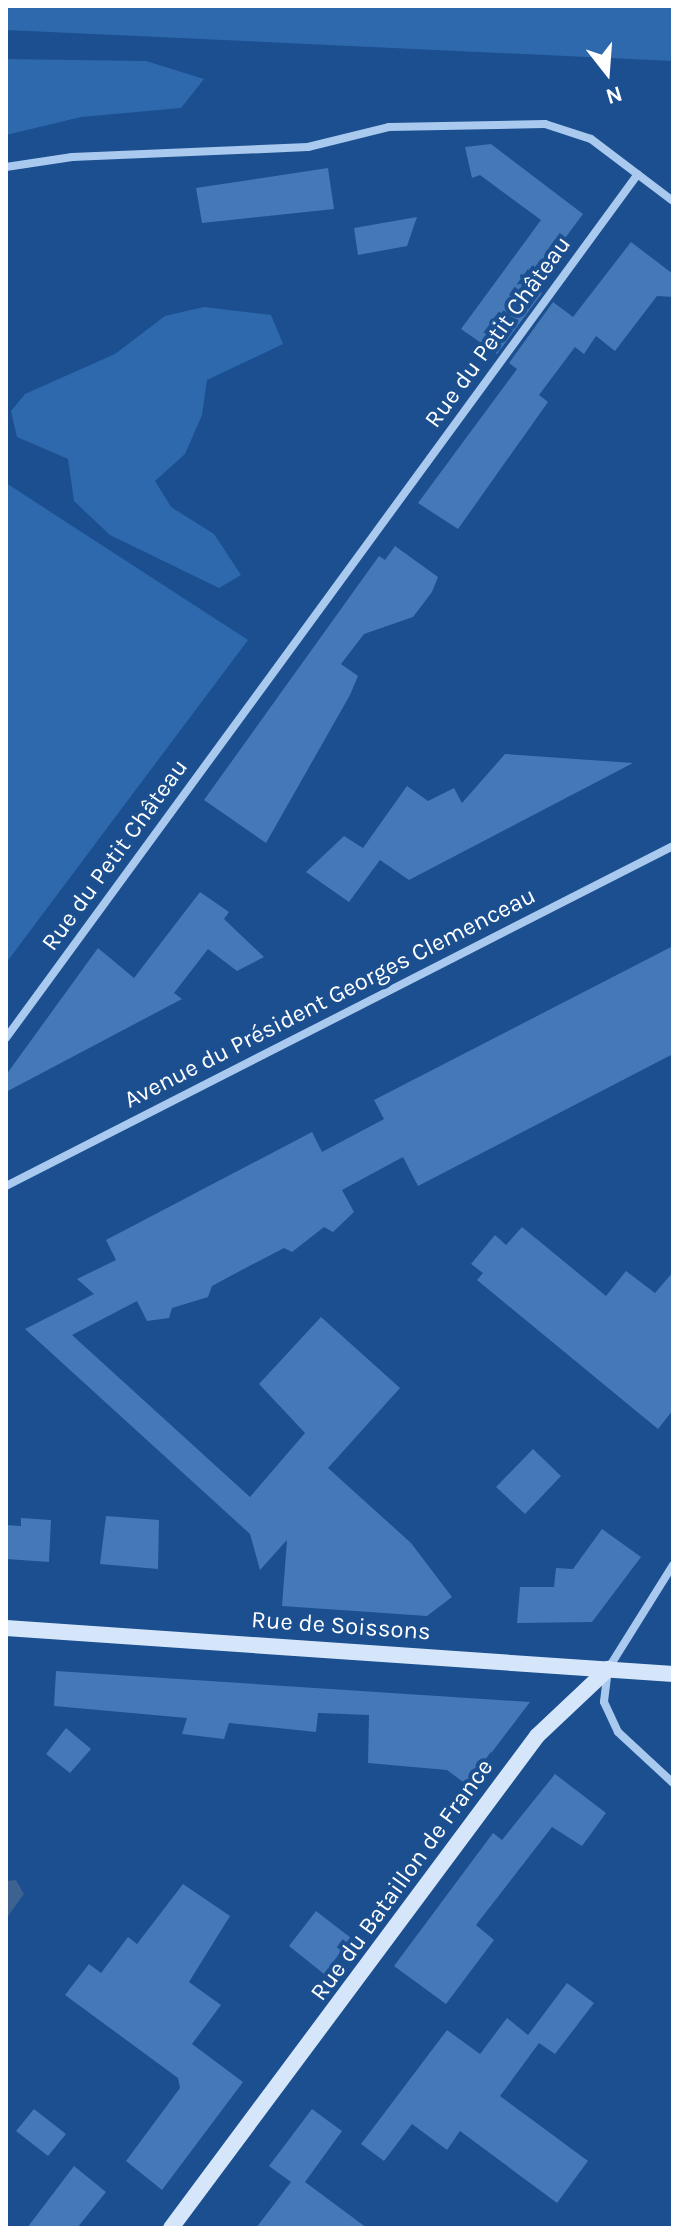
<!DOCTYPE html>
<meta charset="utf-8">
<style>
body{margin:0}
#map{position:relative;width:679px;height:2234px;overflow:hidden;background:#1b4f8f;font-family:Karla,sans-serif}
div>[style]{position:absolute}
.green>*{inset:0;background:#2e69ad}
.water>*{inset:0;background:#3c6290}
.building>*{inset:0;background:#4478b7}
.street>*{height:8px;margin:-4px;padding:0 4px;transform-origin:4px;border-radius:4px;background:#a9c9ee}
.secondary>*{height:16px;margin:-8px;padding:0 8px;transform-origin:8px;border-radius:8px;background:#d6e6fa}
span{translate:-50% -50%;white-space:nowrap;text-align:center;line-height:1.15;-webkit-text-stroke:8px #1b4f8f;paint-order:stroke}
.street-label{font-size:24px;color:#fff}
.frame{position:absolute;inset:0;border:8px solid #fff;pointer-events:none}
.north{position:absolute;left:567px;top:32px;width:80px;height:80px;-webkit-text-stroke:6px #1b4f8f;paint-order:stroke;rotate:163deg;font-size:22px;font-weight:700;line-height:32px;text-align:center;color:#fff}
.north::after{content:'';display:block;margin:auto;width:28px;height:36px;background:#fff;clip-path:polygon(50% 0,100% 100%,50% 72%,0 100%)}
</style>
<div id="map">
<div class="green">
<i style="clip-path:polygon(6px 6px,673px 6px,673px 61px,6px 30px)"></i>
<i style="clip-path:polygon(6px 59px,146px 61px,204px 79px,181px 108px,81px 117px,6px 135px)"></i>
<i style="clip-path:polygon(204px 307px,271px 315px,283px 344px,207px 380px,202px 415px,185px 454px,155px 481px,171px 507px,214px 534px,241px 575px,219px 588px,110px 535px,74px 501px,68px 459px,17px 437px,11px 411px,25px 394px,115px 354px,165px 316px)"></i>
<i style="clip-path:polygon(6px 483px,248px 640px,6px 963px)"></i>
</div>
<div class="water">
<i style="clip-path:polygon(16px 1880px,24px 1894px,6px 1919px,6px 1881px)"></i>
</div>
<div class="building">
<i style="clip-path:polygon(491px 144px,583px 214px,531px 284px,542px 293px,497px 354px,461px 329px,541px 220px,480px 175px,472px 178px,465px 147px)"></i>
<i style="clip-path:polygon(328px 168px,334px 209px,202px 223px,196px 188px)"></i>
<i style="clip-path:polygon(417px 217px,407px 246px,358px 255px,354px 228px)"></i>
<i style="clip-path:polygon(631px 242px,673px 274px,673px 297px,657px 296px,615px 351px,596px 336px,584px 354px,575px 347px,539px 395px,548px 402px,458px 529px,418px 503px,517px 369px,509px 363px,553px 302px,573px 317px)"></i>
<i style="clip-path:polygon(395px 546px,438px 577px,432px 592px,413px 617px,364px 634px,341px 664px,358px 676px,350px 695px,266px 843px,204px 800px,379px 556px,385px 560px)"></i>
<i style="clip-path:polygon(505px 754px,633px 763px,409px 880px,380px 860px,349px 902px,306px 872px,344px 836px,363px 848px,407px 786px,428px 801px,454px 788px,462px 803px)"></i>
<i style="clip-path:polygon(200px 892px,229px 912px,224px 919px,264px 957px,237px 971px,208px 949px,174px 993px,182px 999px,6px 1092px,6px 1075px,98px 948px,134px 978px)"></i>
<i style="clip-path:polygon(673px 946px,673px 1054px,418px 1186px,403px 1157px,342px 1190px,354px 1212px,333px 1232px,324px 1227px,292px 1252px,284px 1248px,238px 1272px,212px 1286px,208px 1297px,172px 1308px,169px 1318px,147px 1321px,137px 1301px,72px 1335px,250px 1497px,305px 1433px,259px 1384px,321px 1317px,400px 1388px,328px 1468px,411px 1543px,452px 1597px,427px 1616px,282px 1606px,287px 1540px,260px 1570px,250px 1534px,25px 1329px,94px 1294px,77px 1279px,116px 1260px,106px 1240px,312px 1132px,322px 1152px,384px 1119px,374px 1100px)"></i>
<i style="clip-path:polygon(522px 1227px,606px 1296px,626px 1271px,655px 1293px,673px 1272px,673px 1410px,658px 1429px,477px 1280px,483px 1273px,471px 1264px,495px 1235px,506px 1245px)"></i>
<i style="clip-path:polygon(533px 1449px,561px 1476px,525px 1514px,496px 1487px)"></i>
<i style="clip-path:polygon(106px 1516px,159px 1520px,158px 1569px,100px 1564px)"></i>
<i style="clip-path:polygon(21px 1518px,51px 1520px,49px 1562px,6px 1559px,6px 1525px,21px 1526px)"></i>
<i style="clip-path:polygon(602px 1529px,641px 1557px,592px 1622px,517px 1623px,520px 1587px,554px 1587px,556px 1568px,573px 1569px)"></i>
<i style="clip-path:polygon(56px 1671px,530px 1702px,467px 1785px,447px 1770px,368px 1763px,369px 1715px,318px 1713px,316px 1732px,229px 1723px,224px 1739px,182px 1734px,187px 1718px,54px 1706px)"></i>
<i style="clip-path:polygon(66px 1728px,91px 1749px,70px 1773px,46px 1754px)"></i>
<i style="clip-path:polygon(555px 1774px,606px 1813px,582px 1846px,552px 1827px,476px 1925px,494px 1940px,446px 2004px,394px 1966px,493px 1833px,502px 1840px)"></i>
<i style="clip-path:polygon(183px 1884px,230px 1916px,189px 1982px,221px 2005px,192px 2044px,243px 2082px,162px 2190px,126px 2161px,180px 2088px,178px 2078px,65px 1995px,89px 1964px,101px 1973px,128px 1937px,137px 1944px)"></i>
<i style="clip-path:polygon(316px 1911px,351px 1938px,324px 1974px,289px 1946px)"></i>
<i style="clip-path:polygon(567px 1983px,594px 2003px,555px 2054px,539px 2043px,500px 2096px,588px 2161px,557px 2203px,460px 2131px,447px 2150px,412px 2124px,384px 2161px,361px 2144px,447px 2030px,480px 2054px,507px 2018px,528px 2035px)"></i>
<i style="clip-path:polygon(34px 2109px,66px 2134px,48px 2156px,16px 2131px)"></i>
<i style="clip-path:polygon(312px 2109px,342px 2131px,305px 2182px,367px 2228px,256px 2228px,291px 2182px,269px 2166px)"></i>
<i style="clip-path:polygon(74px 2166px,106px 2192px,77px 2228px,27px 2228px)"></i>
</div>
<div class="street">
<i style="left:6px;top:167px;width:67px;rotate:-8.6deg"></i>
<i style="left:72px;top:157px;width:236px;rotate:-2.4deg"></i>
<i style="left:308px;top:147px;width:83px;rotate:-13.9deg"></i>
<i style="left:389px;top:127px;width:156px;rotate:-1.1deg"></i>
<i style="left:545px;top:124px;width:48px;rotate:18.1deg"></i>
<i style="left:591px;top:139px;width:103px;rotate:37.1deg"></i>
<i style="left:6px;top:1038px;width:1070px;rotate:-53.82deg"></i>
<i style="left:6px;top:1186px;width:749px;rotate:-27.01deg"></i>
<i style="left:673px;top:1565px;width:123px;rotate:122deg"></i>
<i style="left:608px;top:1669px;width:33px;rotate:97deg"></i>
<i style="left:604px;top:1702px;width:33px;rotate:65deg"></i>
<i style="left:618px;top:1732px;width:75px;rotate:42.8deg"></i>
</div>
<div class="secondary">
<i style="left:6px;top:1628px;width:669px;rotate:3.95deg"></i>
<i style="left:171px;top:2228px;width:613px;rotate:-53.35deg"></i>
<i style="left:537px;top:1736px;width:98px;rotate:-43.3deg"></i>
</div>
<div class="street-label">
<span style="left:498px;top:332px;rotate:-54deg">Rue du Petit Château</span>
<span style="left:115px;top:855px;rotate:-54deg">Rue du Petit Château</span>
<span style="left:330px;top:998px;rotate:-27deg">Avenue du Président Georges Clemenceau</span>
<span style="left:341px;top:1626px;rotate:4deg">Rue de Soissons</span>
<span style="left:402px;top:1880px;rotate:-54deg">Rue du Bataillon de France</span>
</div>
<div class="frame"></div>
<div class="north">N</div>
</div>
